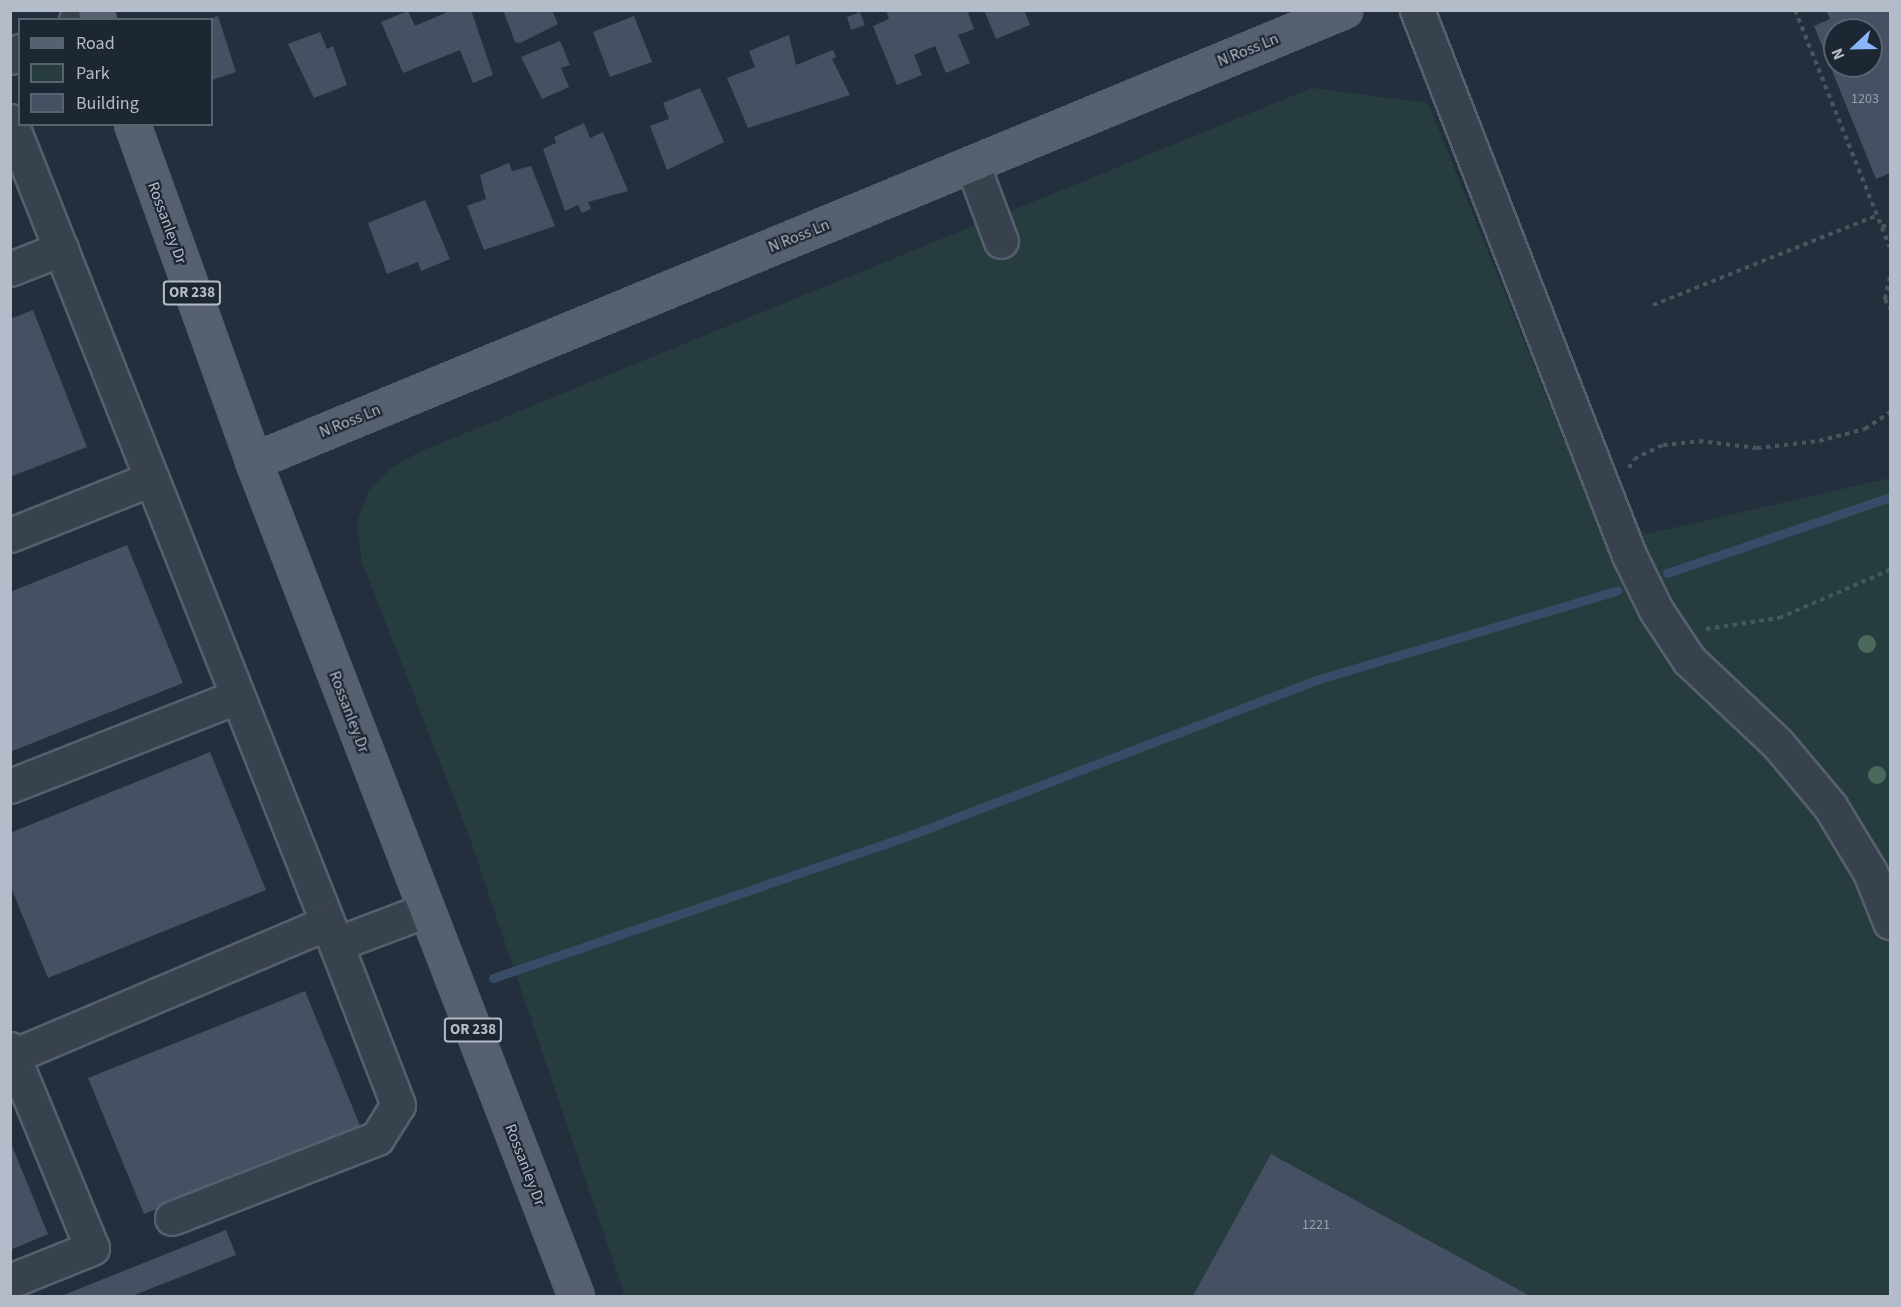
<!DOCTYPE html>
<style>
body{margin:0}
#map{position:relative;width:1901px;height:1307px;overflow:hidden;background:#242f3e;font-family:"Source Sans 3",sans-serif}
div>[style]{position:absolute}
.green>*{inset:0;background:#263c3f}
.stream>*{height:9px;margin:-4.5px;padding:0 4.5px;transform-origin:4.5px;border-radius:4.5px;background:#394c67}
.building>*{inset:0;background:#455162}
.path>*{height:4px;margin-top:-2px;transform-origin:0;background:repeating-linear-gradient(90deg,#44595c 0 4.5px,transparent 0 9px)}
.roads{filter:drop-shadow(2px 0 #565f6c) drop-shadow(-2px 0 #565f6c) drop-shadow(0 2px #565f6c) drop-shadow(0 -2px #565f6c)}
.minor>*{height:33px;margin:-16.5px;padding:0 16.5px;transform-origin:16.5px;border-radius:16.5px;background:#38414e}
.major>*{height:33px;margin:-16.5px;padding:0 16.5px;transform-origin:16.5px;border-radius:16.5px;background:#56606e}
.trees>*{width:18px;height:18px;margin:-9px;border-radius:50%;background:#4b6a5d}
span{translate:-50% -50%;white-space:nowrap;text-align:center;line-height:1.15;-webkit-text-stroke:4.5px #1d2633;paint-order:stroke}
.number-label{font-size:14px;color:#98a1af}
.number-label span{-webkit-text-stroke-width:0}
.shield-label span{padding:2px 4px;background:#1d2633;border:2px solid;border-radius:4px;-webkit-text-stroke-width:0}
.shield-label{font-size:15px;color:#b4bcc9;font-weight:700}
.street-label{font-size:16px;color:#b4bcc9}
.frame{position:absolute;inset:0;border:12px solid #b4bcc9;pointer-events:none}
.legend{position:absolute;left:18px;top:18px;width:195px;height:108px;box-sizing:border-box;background:#1d2633;border:2px solid #59626f;margin:0;padding:8px 10px;list-style:none;font-size:18px;color:#b4bcc9}
.legend li{display:flex;align-items:center;gap:12px;height:30px}
.legend b{width:30px;border:2px solid #59626f}
.north{position:absolute;left:1823px;top:18px;width:60px;height:60px;box-sizing:border-box;background:#1d2633;border:2px solid #59626f;border-radius:50%;rotate:248deg;font-size:16px;font-weight:700;line-height:24px;text-align:center;color:#b4bcc9}
.north::after{content:'';display:block;margin:auto;width:21px;height:27px;background:#8ab4f8;clip-path:polygon(50% 0,100% 100%,50% 72%,0 100%)}
</style>
<div id="map">
<div class="green">
<i style="clip-path:polygon(1312px 88px,1428px 103px,1590px 505px,1647px 534px,1890px 478px,1890px 1296px,625px 1296px,469px 836px,362px 562px,357px 523px,368px 492px,391px 468px,419px 452px)"></i>
</div>
<div class="stream">
<i style="left:1667px;top:573px;width:236px;rotate:-18.8deg"></i>
<i style="left:493px;top:978px;width:430px;rotate:-18.9deg"></i>
<i style="left:900px;top:839px;width:449px;rotate:-20.9deg"></i>
<i style="left:1319px;top:679px;width:311px;rotate:-16.5deg"></i>
</div>
<div class="building">
<i style="clip-path:polygon(452px 10px,471px 10px,493px 75px,473px 83px,460px 50px,403px 73px,381px 22px,408px 11px,415px 26px)"></i>
<i style="clip-path:polygon(503px 10px,552px 10px,558px 24px,520px 43px,515px 42px)"></i>
<i style="clip-path:polygon(886px 10px,974px 10px,968px 13px,974px 29px,958px 35px,970px 63px,946px 73px,935px 46px,914px 55px,922px 75px,897px 85px,873px 26px,889px 19px)"></i>
<i style="clip-path:polygon(984px 10px,1024px 10px,1030px 25px,996px 39px)"></i>
<i style="clip-path:polygon(evenodd,1826px 10px,1890px 10px,1890px 173px,1876px 179px,1814px 26px,1830px 19px,1826px 10px,1835px 30px,1871px 30px,1871px 66px,1835px 66px,1835px 30px)"></i>
<i style="clip-path:polygon(860px 12px,865px 25px,851px 30px,847px 17px)"></i>
<i style="clip-path:polygon(218px 16px,236px 72px,212px 80px,212px 18px)"></i>
<i style="clip-path:polygon(634px 16px,652px 62px,610px 77px,593px 32px)"></i>
<i style="clip-path:polygon(320px 32px,327px 49px,333px 46px,347px 85px,314px 98px,288px 44px)"></i>
<i style="clip-path:polygon(789px 35px,796px 65px,833px 50px,836px 57px,832px 59px,850px 95px,748px 128px,727px 78px,755px 67px,749px 51px)"></i>
<i style="clip-path:polygon(560px 41px,570px 65px,561px 68px,569px 87px,542px 99px,521px 57px)"></i>
<i style="clip-path:polygon(700px 88px,724px 142px,667px 170px,650px 126px,669px 119px,663px 103px)"></i>
<i style="clip-path:polygon(584px 123px,590px 138px,603px 132px,628px 191px,588px 202px,591px 209px,582px 213px,578px 205px,565px 211px,543px 149px,556px 143px,554px 137px)"></i>
<i style="clip-path:polygon(509px 163px,512px 171px,531px 166px,555px 226px,484px 250px,467px 206px,486px 199px,480px 175px)"></i>
<i style="clip-path:polygon(425px 200px,450px 259px,421px 271px,418px 262px,387px 274px,368px 223px)"></i>
<i style="clip-path:polygon(33px 310px,87px 447px,10px 477px,10px 319px)"></i>
<i style="clip-path:polygon(127px 545px,183px 683px,10px 752px,10px 592px)"></i>
<i style="clip-path:polygon(210px 752px,266px 890px,48px 978px,10px 885px,10px 833px)"></i>
<i style="clip-path:polygon(305px 991px,361px 1128px,144px 1214px,88px 1078px)"></i>
<i style="clip-path:polygon(10px 1141px,48px 1234px,10px 1250px)"></i>
<i style="clip-path:polygon(1271px 1154px,1530px 1296px,1193px 1296px)"></i>
<i style="clip-path:polygon(226px 1230px,236px 1255px,132px 1296px,61px 1296px)"></i>
</div>
<div class="path">
<i style="left:1795px;top:10px;width:255px;rotate:68.2deg"></i>
<i style="left:1882px;top:227px;width:9px;rotate:-27deg"></i>
<i style="left:1890px;top:277px;width:23px;rotate:103deg"></i>
<i style="left:1885px;top:299px;width:11px;rotate:63deg"></i>
<i style="left:1653px;top:305px;width:242px;rotate:-21.8deg"></i>
<i style="left:1629px;top:468px;width:10px;rotate:-61deg"></i>
<i style="left:1634px;top:459px;width:32px;rotate:-26deg"></i>
<i style="left:1663px;top:445px;width:36px;rotate:-6deg"></i>
<i style="left:1699px;top:441px;width:58px;rotate:6.9deg"></i>
<i style="left:1757px;top:448px;width:62px;rotate:-6.4deg"></i>
<i style="left:1819px;top:441px;width:48px;rotate:-14.6deg"></i>
<i style="left:1865px;top:429px;width:30px;rotate:-34deg"></i>
<i style="left:1706px;top:629px;width:74px;rotate:-8.6deg"></i>
<i style="left:1779px;top:618px;width:121px;rotate:-23.4deg"></i>
</div>
<div class="roads">
<div class="minor">
<i style="left:1417px;top:10px;width:585px;rotate:68.74deg"></i>
<i style="left:1629px;top:555px;width:61px;rotate:63.9deg"></i>
<i style="left:1656px;top:610px;width:60px;rotate:56.6deg"></i>
<i style="left:1689px;top:660px;width:122px;rotate:43.3deg"></i>
<i style="left:1778px;top:744px;width:81px;rotate:50deg"></i>
<i style="left:1830px;top:806px;width:77px;rotate:58.8deg"></i>
<i style="left:1870px;top:872px;width:54px;rotate:68.2deg"></i>
<i style="left:76px;top:20px;width:19px;rotate:-32deg"></i>
<i style="left:10px;top:57px;width:12px;rotate:-31deg"></i>
<i style="left:10px;top:121px;width:885px;rotate:68.39deg"></i>
<i style="left:336px;top:944px;width:96px;rotate:-20.7deg"></i>
<i style="left:972px;top:164px;width:82px;rotate:69.4deg"></i>
<i style="left:10px;top:269px;width:55px;rotate:-21.4deg"></i>
<i style="left:10px;top:535px;width:152px;rotate:-21.7deg"></i>
<i style="left:10px;top:786px;width:243px;rotate:-21.5deg"></i>
<i style="left:10px;top:1049px;width:215px;rotate:67.6deg"></i>
<i style="left:92px;top:1248px;width:88px;rotate:158.1deg"></i>
<i style="left:13px;top:1056px;width:341px;rotate:-23deg"></i>
<i style="left:172px;top:1218px;width:220px;rotate:-21.3deg"></i>
<i style="left:377px;top:1138px;width:39px;rotate:-58deg"></i>
<i style="left:398px;top:1105px;width:173px;rotate:-111.1deg"></i>
</div>
<div class="major">
<i style="left:95px;top:10px;width:10px;rotate:73deg"></i>
<i style="left:132px;top:124px;width:358px;rotate:70.2deg"></i>
<i style="left:253px;top:461px;width:895px;rotate:68.85deg"></i>
<i style="left:253px;top:461px;width:1181px;rotate:-22.46deg"></i>
</div>
</div>
<div class="trees">
<i style="left:1867px;top:644px"></i>
<i style="left:1877px;top:775px"></i>
</div>
<div class="number-label">
<span style="left:1865px;top:99px">1203</span>
<span style="left:1316px;top:1225px">1221</span>
</div>
<div class="shield-label">
<span style="left:192px;top:293px">OR 238</span>
<span style="left:473px;top:1030px">OR 238</span>
</div>
<div class="street-label">
<span style="left:1248px;top:50px;rotate:-22deg">N Ross Ln</span>
<span style="left:167px;top:223px;rotate:70deg">Rossanley Dr</span>
<span style="left:799px;top:236px;rotate:-22deg">N Ross Ln</span>
<span style="left:350px;top:421px;rotate:-22deg">N Ross Ln</span>
<span style="left:349px;top:712px;rotate:69deg">Rossanley Dr</span>
<span style="left:525px;top:1165px;rotate:69deg">Rossanley Dr</span>
</div>
<div class="frame"></div>
<ul class="legend">
<li><b style="height:8px;background:#56606e"></b>Road</li>
<li><b style="height:16px;background:#263c3f"></b>Park</li>
<li><b style="height:16px;background:#455162"></b>Building</li>
</ul>
<div class="north">N</div>
</div>
